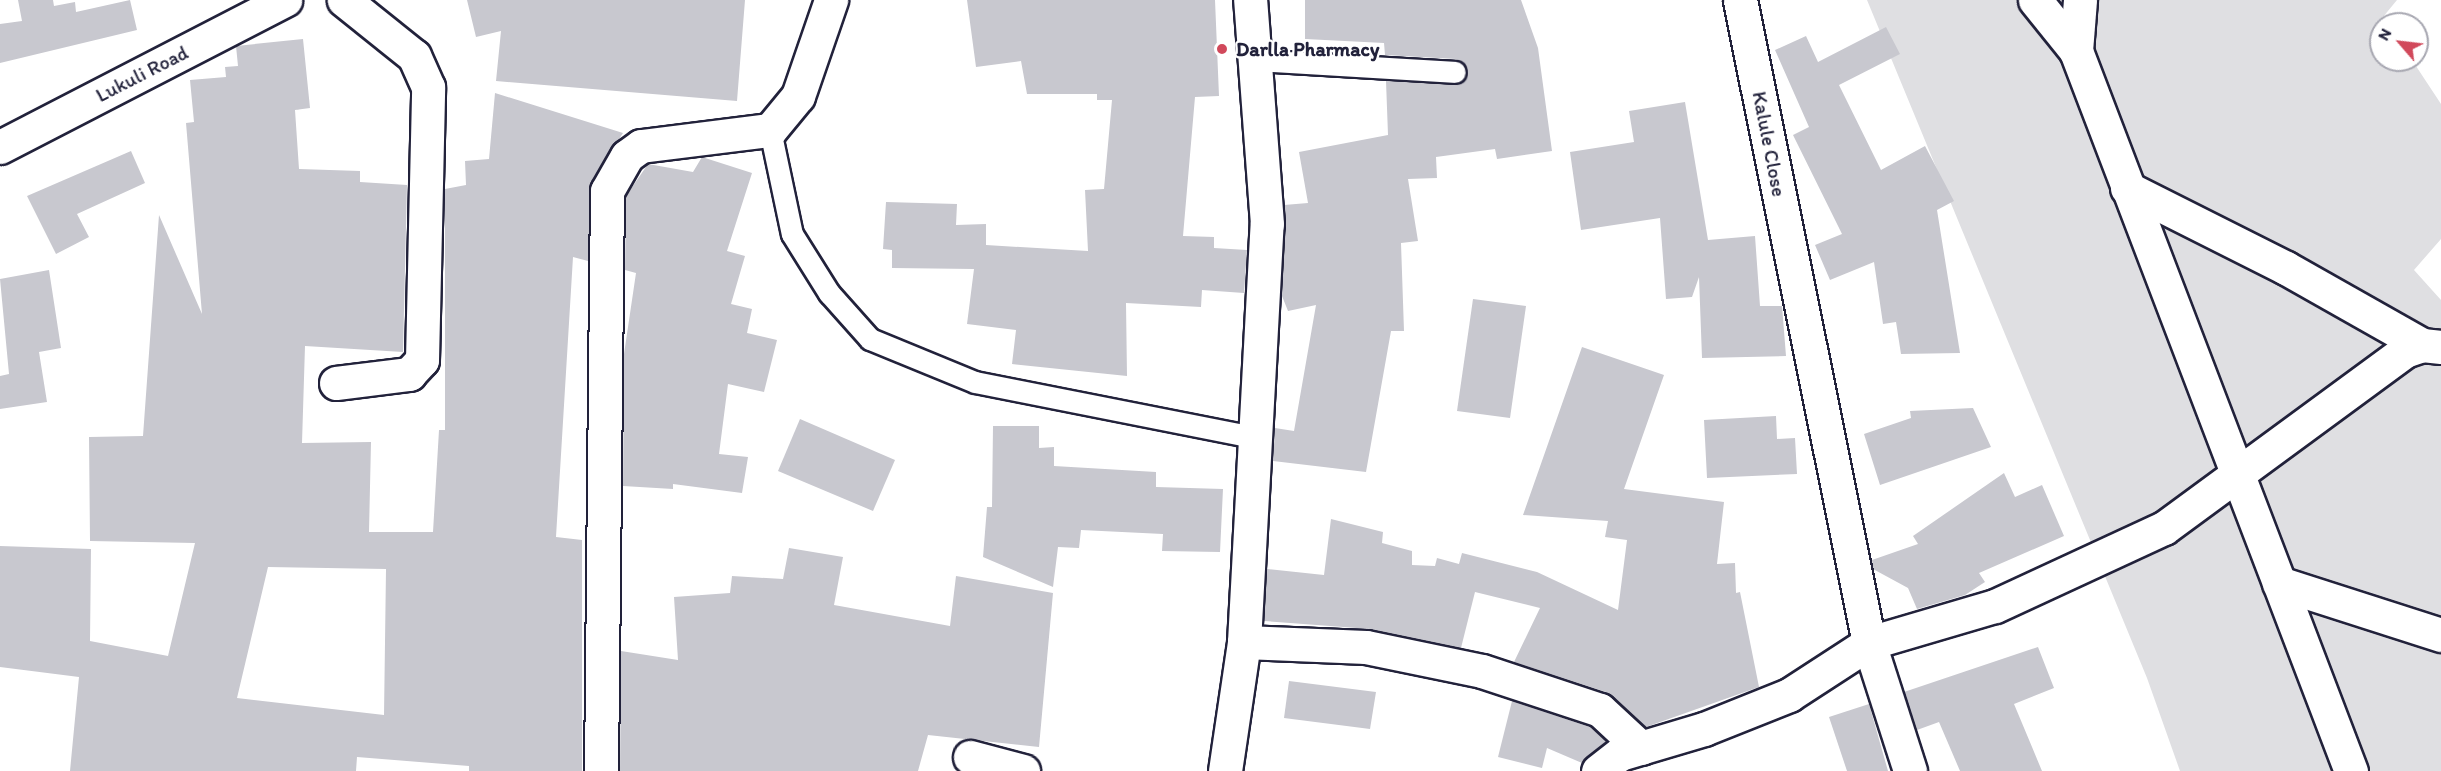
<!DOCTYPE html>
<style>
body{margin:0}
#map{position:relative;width:2441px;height:771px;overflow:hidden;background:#fff;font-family:Itim,sans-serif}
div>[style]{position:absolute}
.green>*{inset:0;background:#dfdfe2}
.building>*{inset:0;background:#c8c8cf}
.roads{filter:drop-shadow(2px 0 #22223b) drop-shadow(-2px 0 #22223b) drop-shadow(0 2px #22223b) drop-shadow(0 -2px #22223b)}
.service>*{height:21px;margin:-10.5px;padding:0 10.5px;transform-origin:10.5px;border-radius:10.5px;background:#fff}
.minor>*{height:33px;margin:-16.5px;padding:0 16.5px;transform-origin:16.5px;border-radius:16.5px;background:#fff}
.tertiary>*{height:33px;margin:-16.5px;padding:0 16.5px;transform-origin:16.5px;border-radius:16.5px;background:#fff}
.dots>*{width:16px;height:16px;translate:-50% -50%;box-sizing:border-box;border:3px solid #fff;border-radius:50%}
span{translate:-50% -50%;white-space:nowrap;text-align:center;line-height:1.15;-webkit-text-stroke:4.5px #fff;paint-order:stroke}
.poi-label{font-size:20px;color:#22223b;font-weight:700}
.left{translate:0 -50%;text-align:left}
.street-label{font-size:20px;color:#22223b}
.north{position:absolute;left:2369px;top:12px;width:60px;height:60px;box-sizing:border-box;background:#fff;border:2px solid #a7a7b1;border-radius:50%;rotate:298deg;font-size:16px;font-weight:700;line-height:24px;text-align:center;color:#22223b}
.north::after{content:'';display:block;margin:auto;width:21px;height:27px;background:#d1495b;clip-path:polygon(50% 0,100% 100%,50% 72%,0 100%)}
</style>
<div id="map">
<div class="green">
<i style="clip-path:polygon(1867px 0,2397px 0,2383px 17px,2388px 24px,2381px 24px,2381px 60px,2412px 60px,2441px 104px,2441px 239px,2414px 270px,2441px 300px,2441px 771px,2180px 771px,2147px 678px)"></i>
</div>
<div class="building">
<i style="clip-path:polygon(18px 0,53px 0,54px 6px,75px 2px,76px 12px,130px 0,137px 30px,0 63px,0 24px,22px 21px)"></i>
<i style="clip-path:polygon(467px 0,745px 0,737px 101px,496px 81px,501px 31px,476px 37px)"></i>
<i style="clip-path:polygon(967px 0,1215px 0,1219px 96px,1195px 97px,1183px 236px,1214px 237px,1214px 248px,1247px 250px,1244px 293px,1202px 290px,1201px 307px,1126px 303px,1127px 376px,1012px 364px,1016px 330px,967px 324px,974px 269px,892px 268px,892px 250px,883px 249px,886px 202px,957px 204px,956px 225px,986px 224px,986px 245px,1088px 251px,1085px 190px,1104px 189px,1112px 100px,1097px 100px,1097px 94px,1027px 94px,1021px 61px,976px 67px)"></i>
<i style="clip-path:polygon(1305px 0,1521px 0,1538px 48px,1552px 151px,1497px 159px,1495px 149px,1436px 157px,1437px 178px,1408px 179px,1418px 241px,1401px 243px,1404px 331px,1391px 331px,1366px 472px,1273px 461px,1275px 428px,1294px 431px,1316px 305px,1288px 311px,1282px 296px,1284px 205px,1308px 203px,1299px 152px,1388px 135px,1386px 81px,1455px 85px,1468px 72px,1456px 59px,1385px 55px,1384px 43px,1305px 39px)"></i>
<i style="clip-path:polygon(1886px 27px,1900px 54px,1839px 85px,1881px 170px,1925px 146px,1954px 201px,1937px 210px,1960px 353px,1901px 354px,1896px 322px,1883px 324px,1874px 262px,1830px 280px,1815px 245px,1842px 234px,1793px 135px,1809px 127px,1775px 50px,1806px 36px,1818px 62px)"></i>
<i style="clip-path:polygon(evenodd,303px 39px,310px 108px,295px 110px,299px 169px,360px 171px,360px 182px,407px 185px,403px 352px,305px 346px,302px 443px,371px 442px,369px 532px,433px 532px,439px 430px,445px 430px,445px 189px,466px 185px,465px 161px,489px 159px,495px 93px,623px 133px,591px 182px,588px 261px,573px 257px,556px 537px,582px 540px,582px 771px,469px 771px,469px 766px,357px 757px,356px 771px,70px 771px,79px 677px,0 667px,0 546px,91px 549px,90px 641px,168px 656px,195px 543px,90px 541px,89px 437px,143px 436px,159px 215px,202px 314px,186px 123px,194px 122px,190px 80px,226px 77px,225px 67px,238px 66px,236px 46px,303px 39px,268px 567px,386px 569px,384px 715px,237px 698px,268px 567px)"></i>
<i style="clip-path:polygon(1685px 102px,1708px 240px,1755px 236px,1760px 306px,1782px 306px,1786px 356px,1702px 358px,1699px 277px,1692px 297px,1666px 299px,1660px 218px,1581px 230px,1570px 152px,1634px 142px,1629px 111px)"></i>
<i style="clip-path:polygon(131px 151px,145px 183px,77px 214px,89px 237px,56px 254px,27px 196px)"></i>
<i style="clip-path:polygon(702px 157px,752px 173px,727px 251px,745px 256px,731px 304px,752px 309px,747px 333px,777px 340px,764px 392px,728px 384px,719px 454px,748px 457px,742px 493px,673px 484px,673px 489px,623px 486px,624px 354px,636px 273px,625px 270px,626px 196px,648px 164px,693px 172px)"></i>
<i style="clip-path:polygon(49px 270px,61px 348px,39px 352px,47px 402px,0 409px,0 376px,9px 374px,0 279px)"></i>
<i style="clip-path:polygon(1473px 299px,1526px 306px,1510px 418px,1457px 411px)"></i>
<i style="clip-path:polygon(1582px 347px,1664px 375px,1624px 489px,1724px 502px,1717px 564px,1735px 563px,1736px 593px,1740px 592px,1759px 687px,1646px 727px,1606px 692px,1514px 662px,1540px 608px,1475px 592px,1461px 648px,1370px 629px,1264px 621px,1267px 569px,1324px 575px,1331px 519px,1383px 532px,1382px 543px,1412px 551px,1412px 565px,1435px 566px,1437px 558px,1459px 564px,1462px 553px,1537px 572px,1618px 610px,1627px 540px,1605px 537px,1608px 521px,1523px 515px)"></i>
<i style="clip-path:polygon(1973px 408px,1991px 447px,1880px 485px,1864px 434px,1911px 418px,1910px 411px)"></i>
<i style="clip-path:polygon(1776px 416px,1777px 439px,1795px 438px,1797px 474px,1707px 478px,1704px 420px)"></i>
<i style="clip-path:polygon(800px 419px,895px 460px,873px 511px,778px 471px)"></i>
<i style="clip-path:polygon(993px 426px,1039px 426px,1039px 448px,1054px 447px,1054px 466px,1156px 472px,1156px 487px,1223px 489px,1220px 552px,1162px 551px,1163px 534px,1081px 530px,1079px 548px,1058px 547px,1053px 587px,983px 557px,987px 507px,992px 507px)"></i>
<i style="clip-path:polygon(2004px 473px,2015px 497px,2042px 485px,2064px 536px,1979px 573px,1985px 582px,1965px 595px,1917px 609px,1908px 588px,1873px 569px,1872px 560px,1918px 544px,1913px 536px)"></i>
<i style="clip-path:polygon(789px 548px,843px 557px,834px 605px,950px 626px,956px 576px,1053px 593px,1039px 747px,928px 735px,918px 771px,620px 771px,621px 651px,678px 660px,674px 597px,730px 593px,732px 576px,783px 579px)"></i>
<i style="clip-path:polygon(2038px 647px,2054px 688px,2014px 704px,2042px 771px,1960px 771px,1939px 722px,1917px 730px,1904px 692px)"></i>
<i style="clip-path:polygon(1289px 681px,1376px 692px,1370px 729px,1284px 718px)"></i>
<i style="clip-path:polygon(1512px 701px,1590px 727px,1606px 741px,1582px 763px,1547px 748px,1542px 768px,1498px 757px)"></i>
<i style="clip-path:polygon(1869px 704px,1888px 771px,1847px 771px,1829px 717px)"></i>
</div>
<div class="roads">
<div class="service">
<i style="left:1254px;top:60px;width:201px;rotate:3.4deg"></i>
<i style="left:770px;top:130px;width:106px;rotate:78.1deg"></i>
<i style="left:792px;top:234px;width:70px;rotate:57.9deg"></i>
<i style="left:829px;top:293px;width:62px;rotate:48.3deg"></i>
<i style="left:870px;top:339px;width:113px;rotate:22.3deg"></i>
<i style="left:975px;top:382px;width:289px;rotate:11.2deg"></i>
</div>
<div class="minor">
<i style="left:1740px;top:0;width:656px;rotate:78.66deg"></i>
<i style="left:1869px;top:643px;width:134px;rotate:72.2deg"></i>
<i style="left:2035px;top:0;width:65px;rotate:51.2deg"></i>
<i style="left:2076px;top:51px;width:771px;rotate:69.1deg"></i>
<i style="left:2076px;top:51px;width:51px;rotate:-85.5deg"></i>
<i style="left:2127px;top:188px;width:178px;rotate:26.7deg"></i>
<i style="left:2286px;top:268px;width:156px;rotate:29.5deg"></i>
<i style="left:336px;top:383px;width:74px;rotate:-7deg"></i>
<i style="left:409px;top:374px;width:19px;rotate:-47deg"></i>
<i style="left:422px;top:360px;width:273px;rotate:-88.7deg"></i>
<i style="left:428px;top:87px;width:34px;rotate:-114deg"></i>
<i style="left:414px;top:56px;width:90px;rotate:-141.3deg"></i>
<i style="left:2279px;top:583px;width:170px;rotate:17.8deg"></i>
<i style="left:1244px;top:642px;width:122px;rotate:2.3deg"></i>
<i style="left:1366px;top:647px;width:118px;rotate:11.7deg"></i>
<i style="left:1482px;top:671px;width:124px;rotate:18.3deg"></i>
<i style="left:1600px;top:710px;width:56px;rotate:42.8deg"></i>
<i style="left:970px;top:757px;width:55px;rotate:14.8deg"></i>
<i style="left:601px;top:771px;width:580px;rotate:-89.41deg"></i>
<i style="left:607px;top:191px;width:40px;rotate:-60.3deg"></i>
<i style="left:627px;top:156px;width:17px;rotate:-36deg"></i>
<i style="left:641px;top:146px;width:130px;rotate:-7.1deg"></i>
<i style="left:770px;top:130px;width:44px;rotate:-50.5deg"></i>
<i style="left:798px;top:96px;width:102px;rotate:-71deg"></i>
<i style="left:1225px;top:771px;width:130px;rotate:-81.6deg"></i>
<i style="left:1244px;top:642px;width:419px;rotate:-86.9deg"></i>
<i style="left:1267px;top:224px;width:225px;rotate:-94.3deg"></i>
<i style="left:1598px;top:771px;width:28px;rotate:-38deg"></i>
<i style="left:1620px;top:754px;width:88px;rotate:-16.6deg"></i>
<i style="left:1704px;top:729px;width:92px;rotate:-21.8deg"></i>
<i style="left:1789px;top:695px;width:95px;rotate:-33deg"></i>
<i style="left:1869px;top:643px;width:131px;rotate:-16.4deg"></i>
<i style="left:1995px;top:606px;width:186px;rotate:-24.8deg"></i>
<i style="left:2164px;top:528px;width:299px;rotate:-36.3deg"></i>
<i style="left:2405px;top:351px;width:18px;rotate:-19deg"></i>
<i style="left:2422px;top:345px;width:19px;rotate:6deg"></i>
</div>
<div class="tertiary">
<i style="left:0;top:147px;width:321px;rotate:-27.3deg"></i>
</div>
</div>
<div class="dots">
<i style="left:1222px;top:49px;background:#d1495b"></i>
</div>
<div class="poi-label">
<span class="left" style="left:1236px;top:49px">Darlla Pharmacy</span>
</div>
<div class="street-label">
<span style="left:142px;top:74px;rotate:-27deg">Lukuli Road</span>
<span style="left:1769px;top:144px;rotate:79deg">Kalule Close</span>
</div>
<div class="north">N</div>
</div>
